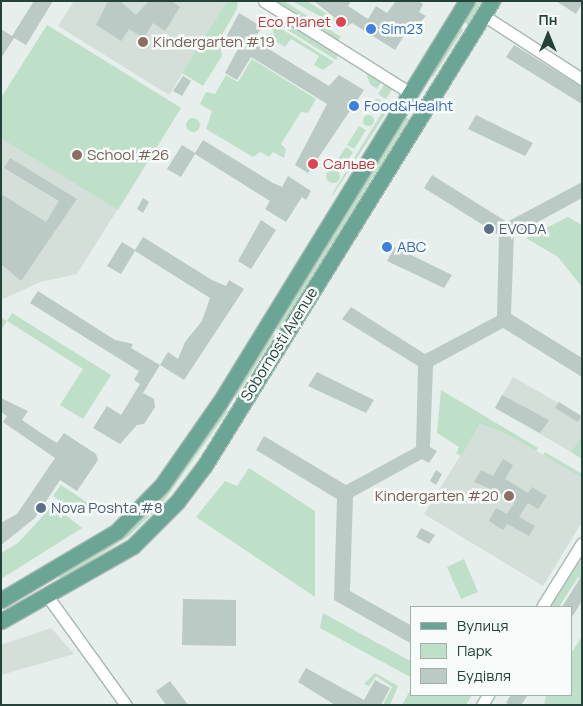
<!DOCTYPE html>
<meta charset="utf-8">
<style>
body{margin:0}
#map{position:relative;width:583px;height:706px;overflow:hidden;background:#e6efeb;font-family:Manrope,sans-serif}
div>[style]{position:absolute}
.built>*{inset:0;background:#d4dfda}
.green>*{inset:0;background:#bfe0c8}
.round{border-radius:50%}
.building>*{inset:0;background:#bbcac4}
.roads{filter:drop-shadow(1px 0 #a8b8b2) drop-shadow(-1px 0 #a8b8b2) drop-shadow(0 1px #a8b8b2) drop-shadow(0 -1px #a8b8b2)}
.minor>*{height:11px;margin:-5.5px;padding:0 5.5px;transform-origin:5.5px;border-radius:5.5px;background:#fff}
.major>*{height:15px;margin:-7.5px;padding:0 7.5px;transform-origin:7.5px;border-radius:7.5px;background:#6aa596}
.dots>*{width:14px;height:14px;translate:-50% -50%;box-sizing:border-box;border:2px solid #f7fbf9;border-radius:50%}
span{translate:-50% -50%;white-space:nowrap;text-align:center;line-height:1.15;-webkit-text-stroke:5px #f7fbf9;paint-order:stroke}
.health-label{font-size:15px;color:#be3a42}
.right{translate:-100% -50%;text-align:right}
.left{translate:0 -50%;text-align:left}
.shop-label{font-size:15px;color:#366cbe}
.education-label{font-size:15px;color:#785e54}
.service-label{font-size:15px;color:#4e5e75}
.street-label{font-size:15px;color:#24423a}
.frame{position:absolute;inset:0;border:2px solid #24423a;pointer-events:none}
.legend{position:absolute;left:410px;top:606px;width:162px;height:90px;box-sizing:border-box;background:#f7fbf9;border:1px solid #a3b1ad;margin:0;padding:6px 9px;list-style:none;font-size:15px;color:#24423a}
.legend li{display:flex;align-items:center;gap:10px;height:25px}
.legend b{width:25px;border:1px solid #a3b1ad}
.north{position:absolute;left:523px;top:10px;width:50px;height:50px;-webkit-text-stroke:4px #f7fbf9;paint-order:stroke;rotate:0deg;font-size:14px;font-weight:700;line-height:20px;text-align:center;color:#24423a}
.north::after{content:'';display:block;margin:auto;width:18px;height:22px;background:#24423a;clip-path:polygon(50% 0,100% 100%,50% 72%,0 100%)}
</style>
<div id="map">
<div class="built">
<i style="clip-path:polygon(74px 1px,227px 1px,169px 95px,58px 26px)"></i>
<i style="clip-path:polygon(47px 25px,181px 108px,77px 274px,40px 282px,1px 300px,1px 98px)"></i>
<i style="clip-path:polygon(513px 377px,582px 416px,582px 435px,571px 452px,495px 408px)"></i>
<i style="clip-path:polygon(480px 424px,501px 430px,582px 478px,582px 522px,543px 586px,424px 514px)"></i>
<i style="clip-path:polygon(51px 628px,74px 654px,1px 675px,1px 645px)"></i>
</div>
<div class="green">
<i style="clip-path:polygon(227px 1px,238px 1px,237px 9px,219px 40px,222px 56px,203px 86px,182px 73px)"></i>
<i style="clip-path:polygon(275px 1px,284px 1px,341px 37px,338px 40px)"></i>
<i style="clip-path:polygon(292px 1px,307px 1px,335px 19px,332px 23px,338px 26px)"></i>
<i style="clip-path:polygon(477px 1px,482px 1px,468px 25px,464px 22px)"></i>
<i style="clip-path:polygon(277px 15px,339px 54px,336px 60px,273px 21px)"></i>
<i style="clip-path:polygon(272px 23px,334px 62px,323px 70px,314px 65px,319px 56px,291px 39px,285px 47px,274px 40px)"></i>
<i style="clip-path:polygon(47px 25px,181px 108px,118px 210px,1px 138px,1px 98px)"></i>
<i style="clip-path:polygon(459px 27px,463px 30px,433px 77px,429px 75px)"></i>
<i style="clip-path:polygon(252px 59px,316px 99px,308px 113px,301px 112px,281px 144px,286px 149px,284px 158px,273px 152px,269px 157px,260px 152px,253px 157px,206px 129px,212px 111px,200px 104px,206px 92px,215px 94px,226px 75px,238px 82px)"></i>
<i style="clip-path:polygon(365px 71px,382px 81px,377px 89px,370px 84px)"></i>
<i style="clip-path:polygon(385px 83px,393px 88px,386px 99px,378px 94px)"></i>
<i class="round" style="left:371px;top:99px;width:12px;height:12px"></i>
<i style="clip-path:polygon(388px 103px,391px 105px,333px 195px,332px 194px)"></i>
<i class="round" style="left:362.5px;top:114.5px;width:11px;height:11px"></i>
<i style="clip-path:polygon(404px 116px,409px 119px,279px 330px,274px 327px)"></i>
<i class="round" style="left:186px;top:118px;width:14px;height:14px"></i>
<i style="clip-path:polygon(359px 126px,366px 130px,354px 149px,347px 145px)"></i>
<i style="clip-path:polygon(346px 147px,353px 152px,342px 170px,334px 165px)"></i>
<i class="round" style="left:326px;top:169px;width:14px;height:14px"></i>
<i style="clip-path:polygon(568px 217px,582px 225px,582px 287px,558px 257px,526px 238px)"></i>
<i style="clip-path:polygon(12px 313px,111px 375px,83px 419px,60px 405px,83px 369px,7px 321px,1px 330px,1px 318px,7px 321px)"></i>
<i style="clip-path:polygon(270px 333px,275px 336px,236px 397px,232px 394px)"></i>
<i style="clip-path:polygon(441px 390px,538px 448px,536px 451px,501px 431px,480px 424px,461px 456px,456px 453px,459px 447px,437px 433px)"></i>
<i style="clip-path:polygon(223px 408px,228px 411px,161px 505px,129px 536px,61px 580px,58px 575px,125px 532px,156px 502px)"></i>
<i style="clip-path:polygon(582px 435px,582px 459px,571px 452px)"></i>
<i style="clip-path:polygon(545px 452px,582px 474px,582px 478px,543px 455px)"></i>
<i style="clip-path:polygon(249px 468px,315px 511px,315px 597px,196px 517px,225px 481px,237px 486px)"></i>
<i style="clip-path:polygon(61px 485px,88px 503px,81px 514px,53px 496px)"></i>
<i style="clip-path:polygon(53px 505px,82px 528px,1px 579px,1px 553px,18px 543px)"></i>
<i style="clip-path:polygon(580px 557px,582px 579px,578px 577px,559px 607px,548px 607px)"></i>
<i style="clip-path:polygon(464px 559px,478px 592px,461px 599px,447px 567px)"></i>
<i style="clip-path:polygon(323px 613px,412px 662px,412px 678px,320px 628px)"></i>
<i style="clip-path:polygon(582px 636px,582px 705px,544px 705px,546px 695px,572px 695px,572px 652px)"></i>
<i style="clip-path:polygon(375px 673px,398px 686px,390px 705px,383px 705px,392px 687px,376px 676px,369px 686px,364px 684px)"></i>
<i style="clip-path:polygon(412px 687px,412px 695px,472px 695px,466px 705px,402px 705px)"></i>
</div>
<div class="building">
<i style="clip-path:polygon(34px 1px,53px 1px,26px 45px,14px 38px,1px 58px,1px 29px,12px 36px)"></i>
<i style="clip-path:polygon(108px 1px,120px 1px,136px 15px,149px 1px,172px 1px,180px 7px,165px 31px,153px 23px,144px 38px,129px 29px,121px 41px,96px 25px)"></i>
<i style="clip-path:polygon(314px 1px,351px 1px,348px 6px,368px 19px,376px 6px,387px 13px,396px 1px,419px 1px,423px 4px,419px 12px,426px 16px,417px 26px,412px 23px,395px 50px,352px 23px,346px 27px)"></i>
<i style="clip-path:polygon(556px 1px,582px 1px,582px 4px,576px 14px)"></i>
<i style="clip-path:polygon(239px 13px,262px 27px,254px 40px,329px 86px,339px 75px,364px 90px,308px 173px,295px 165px,327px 104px,251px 57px,237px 80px,225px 73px,238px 49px,224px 41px)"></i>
<i style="clip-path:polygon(514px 45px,582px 87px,582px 104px,506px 57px)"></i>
<i style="clip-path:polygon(183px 76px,191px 81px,182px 96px,173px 91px)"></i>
<i style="clip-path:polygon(476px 115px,533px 143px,525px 156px,468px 129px)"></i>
<i style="clip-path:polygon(203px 140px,273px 183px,282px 187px,288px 176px,311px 191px,306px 200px,302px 197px,286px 222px,265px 209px,270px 201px,195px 154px,181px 177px,167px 169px,182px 145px,195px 153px)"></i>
<i style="clip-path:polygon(10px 158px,77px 199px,21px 281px,1px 264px,1px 194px,46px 222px,59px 201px,4px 168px)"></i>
<i style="clip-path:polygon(432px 175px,507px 222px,582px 182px,582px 198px,514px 235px,511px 314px,582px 358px,582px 377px,503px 328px,433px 366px,430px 447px,437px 451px,429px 463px,422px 459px,353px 497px,350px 591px,412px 626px,412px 644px,334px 600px,337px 499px,256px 450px,264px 436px,346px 485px,416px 447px,418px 366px,342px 319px,351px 307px,425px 354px,497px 316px,499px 235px,424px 188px)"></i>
<i style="clip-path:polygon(143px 198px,149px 202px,143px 213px,137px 209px)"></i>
<i style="clip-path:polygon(261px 220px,276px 230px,251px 269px,238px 261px)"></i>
<i style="clip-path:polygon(143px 237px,212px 280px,226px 286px,229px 280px,244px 289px,184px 380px,160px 365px,168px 352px,178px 359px,185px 342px,202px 321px,210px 298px,135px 251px,121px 274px,107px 266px,122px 242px,135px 250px)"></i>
<i style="clip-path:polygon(395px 247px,452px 275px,444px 288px,387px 261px)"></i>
<i style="clip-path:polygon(38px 291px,115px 340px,133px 344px,131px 348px,160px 365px,143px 393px,154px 399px,155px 407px,144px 424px,137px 425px,120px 444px,93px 428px,107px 406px,121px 415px,140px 384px,134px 380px,139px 371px,30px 303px)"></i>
<i style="clip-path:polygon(317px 372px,374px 400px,366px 413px,308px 386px)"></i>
<i style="clip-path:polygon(502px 395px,549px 420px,540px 433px,495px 408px)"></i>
<i style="clip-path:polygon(1px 398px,28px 411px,22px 420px,41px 433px,57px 443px,64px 433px,96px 454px,98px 460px,77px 491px,60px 480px,35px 518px,1px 545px,1px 523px,17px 514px,55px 458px,3px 422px,7px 416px,1px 412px)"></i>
<i style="clip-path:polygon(559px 402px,581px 416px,578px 422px,555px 408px)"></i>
<i style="clip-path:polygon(503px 459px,513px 465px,505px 479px,528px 493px,532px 487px,547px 496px,538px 509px,528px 503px,519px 517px,535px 526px,529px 536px,507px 524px,503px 530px,489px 521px,496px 508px,507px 514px,516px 500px,474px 482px,481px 470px,493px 476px)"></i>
<i style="clip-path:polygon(436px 470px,442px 474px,436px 485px,430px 481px)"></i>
<i style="clip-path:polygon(421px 528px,435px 535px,429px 544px,416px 537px)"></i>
<i style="clip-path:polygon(582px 575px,582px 601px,572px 617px,572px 607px,562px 607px)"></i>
<i style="clip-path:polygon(183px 599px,236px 600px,236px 646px,182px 645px)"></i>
<i style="clip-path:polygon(306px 668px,364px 700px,375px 680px,390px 688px,381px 705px,335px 705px,298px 682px)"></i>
<i style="clip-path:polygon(170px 681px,188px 705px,166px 705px,156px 691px)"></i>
<i style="clip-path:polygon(511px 695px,528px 695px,521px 705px,510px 705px,506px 703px)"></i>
</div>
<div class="roads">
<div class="minor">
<i style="left:264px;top:1px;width:173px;rotate:32.2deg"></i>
<i style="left:483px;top:15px;width:118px;rotate:32.9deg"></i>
<i style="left:48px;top:597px;width:133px;rotate:54.2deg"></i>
<i style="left:542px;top:607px;width:75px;rotate:-58deg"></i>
<i style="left:482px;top:705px;width:12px;rotate:-59deg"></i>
</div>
<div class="major">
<i style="left:1px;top:600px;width:135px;rotate:-30.7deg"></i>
<i style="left:117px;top:531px;width:64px;rotate:-45.6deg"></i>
<i style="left:162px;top:485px;width:101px;rotate:-55.1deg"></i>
<i style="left:220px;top:402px;width:471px;rotate:-58.4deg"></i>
<i style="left:1px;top:621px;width:152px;rotate:-29.6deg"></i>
<i style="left:133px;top:546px;width:62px;rotate:-45deg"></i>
<i style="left:177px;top:502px;width:46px;rotate:-52.9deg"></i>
<i style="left:205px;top:465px;width:546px;rotate:-58.26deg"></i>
</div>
</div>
<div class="dots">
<i style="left:341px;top:22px;background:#e0444e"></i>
<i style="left:371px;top:29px;background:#3f7fe0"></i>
<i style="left:143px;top:42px;background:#8d6e63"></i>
<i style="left:354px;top:106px;background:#3f7fe0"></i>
<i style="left:77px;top:155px;background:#8d6e63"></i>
<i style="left:313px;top:164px;background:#e0444e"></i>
<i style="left:489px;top:229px;background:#5c6f8a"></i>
<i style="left:387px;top:247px;background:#3f7fe0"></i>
<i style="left:509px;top:496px;background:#8d6e63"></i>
<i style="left:41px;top:508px;background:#5c6f8a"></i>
</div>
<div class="health-label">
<span class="right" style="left:331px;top:22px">Eco Planet</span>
<span class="left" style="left:323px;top:164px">Сальве</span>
</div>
<div class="shop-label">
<span class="left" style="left:381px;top:29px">Sim23</span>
<span class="left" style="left:364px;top:106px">Food&amp;Healht</span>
<span class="left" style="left:397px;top:247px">АВС</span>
</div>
<div class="education-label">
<span class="left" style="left:153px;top:42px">Kindergarten #19</span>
<span class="left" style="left:87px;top:155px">School #26</span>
<span class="right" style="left:499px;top:496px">Kindergarten #20</span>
</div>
<div class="service-label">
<span class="left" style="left:499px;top:229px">EVODA</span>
<span class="left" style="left:51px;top:508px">Nova Poshta #8</span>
</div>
<div class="street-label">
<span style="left:279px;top:344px;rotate:-58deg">Sobornosti Avenue</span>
</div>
<div class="frame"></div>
<ul class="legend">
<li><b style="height:6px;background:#6aa596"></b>Вулиця</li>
<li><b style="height:14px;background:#bfe0c8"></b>Парк</li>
<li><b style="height:14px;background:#bbcac4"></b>Будівля</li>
</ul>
<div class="north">Пн</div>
</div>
